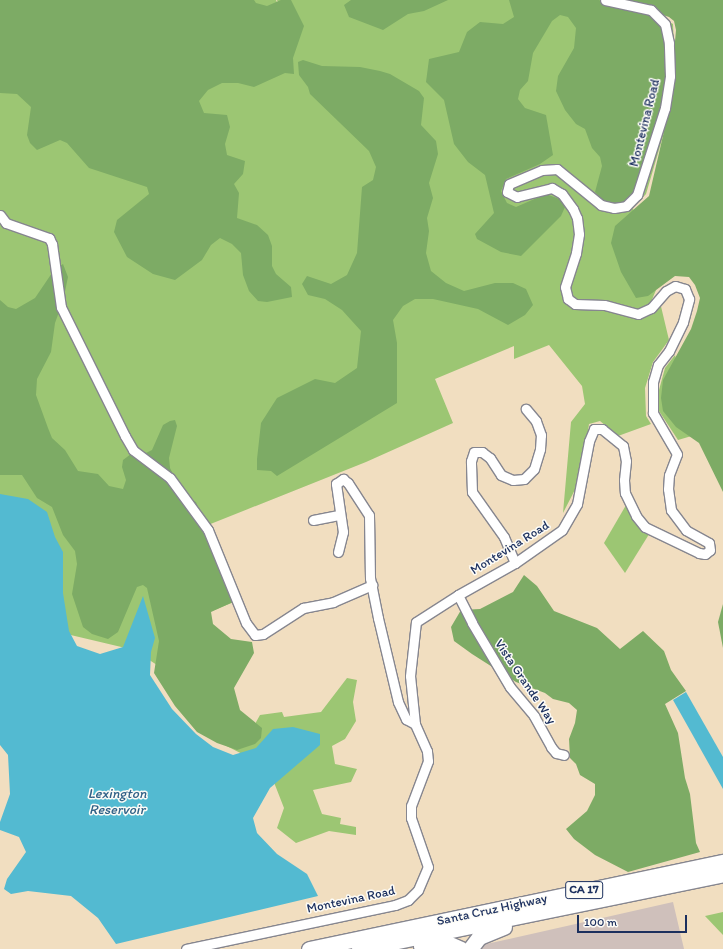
<!DOCTYPE html>
<html>
<head>
<meta charset="utf-8">
<style>
	body { margin:0 }
	#map { position:relative; width:723px; height:949px; overflow:hidden; background:#f1dec0; font-family:Itim,sans-serif }
	div>[style] { position:absolute }
	.industrial>* { inset:0; background:#cfc0bb }
	.green>* { inset:0; background:#9cc673 }
	.forest>* { inset:0; background:#7dab65 }
	.water>* { inset:0; background:#53bad1 }
	.roads { filter:drop-shadow(1px 0 #86868f) drop-shadow(-1px 0 #86868f) drop-shadow(0 1px #86868f) drop-shadow(0 -1px #86868f) }
	.minor>* { height:9px; margin:-4.5px; padding:0 4.5px; transform-origin:4.5px; border-radius:4.5px; background:#fff }
	.trunk>* { height:15px; margin:-7.5px; padding:0 7.5px; transform-origin:7.5px; border-radius:7.5px; background:#fff }
	span { translate:-50% -50%; white-space:nowrap; text-align:center; line-height:1.15; -webkit-text-stroke:3px #fdfcf7; paint-order:stroke }
	.shield-label span { padding:1px 3px; background:#fdfcf7; border:1px solid; border-radius:3px; -webkit-text-stroke-width:0 }
	.shield-label { font-size:12px; color:#1b2f5e; font-weight:700 }
	.street-label { font-size:13px; color:#1b2f5e }
	.water-label { font-size:14px; color:#2f6086; font-style:italic }
	.scale { position:absolute; left:577px; top:915px; width:110px; height:18px; box-sizing:border-box; border:2px solid #1b2f5e; border-top:0; padding-left:5px; font-size:12px; line-height:14px; white-space:nowrap; color:#1b2f5e; -webkit-text-stroke:3px #fdfcf7; paint-order:stroke }
</style>
</head>
<body>
<div id="map">
	<div class="industrial">
		<i style="clip-path:polygon(673px 902px,684px 949px,481px 949px,482px 945px)"></i>
	</div>
	<div class="green">
		<i style="clip-path:polygon(0 0,276px 0,292px 37px,277px 0,616px 0,658px 15px,673px 24px,676px 92px,646px 194px,633px 208px,656px 290px,651px 302px,659px 298px,669px 340px,653px 362px,645px 388px,646px 416px,651px 424px,618px 436px,600px 421px,589px 424px,582px 476px,563px 513px,571px 422px,585px 404px,582px 386px,549px 345px,514px 359px,514px 346px,435px 379px,453px 423px,366px 462px,208px 525px,234px 602px,177px 625px,251px 731px,260px 715px,282px 712px,284px 717px,321px 712px,347px 678px,357px 680px,353px 702px,356px 721px,345px 739px,332px 746px,335px 764px,357px 769px,351px 782px,313px 790px,322px 814px,341px 818px,340px 824px,356px 827px,356px 835px,329px 831px,296px 843px,277px 828px,284px 808px,268px 767px,211px 738px,180px 680px,134px 650px,58px 632px,0 544px)"></i>
		<i style="clip-path:polygon(675px 355px,695px 435px,678px 440px,659px 411px,659px 390px,665px 368px)"></i>
		<i style="clip-path:polygon(629px 500px,651px 531px,625px 573px,604px 543px)"></i>
		<i style="clip-path:polygon(723px 912px,723px 935px,705px 916px)"></i>
	</div>
	<div class="forest">
		<i style="clip-path:polygon(0 0,254px 0,256px 3px,267px 6px,281px 0,291px 0,304px 26px,293px 58px,294px 74px,285px 73px,254px 87px,238px 83px,222px 83px,208px 90px,199px 101px,204px 113px,227px 115px,230px 127px,225px 144px,227px 155px,245px 161px,243px 174px,234px 184px,239px 193px,237px 218px,257px 225px,268px 235px,272px 246px,272px 266px,276px 274px,291px 287px,292px 297px,267px 302px,258px 301px,249px 291px,243px 275px,241px 253px,232px 244px,220px 238px,211px 245px,202px 260px,175px 280px,153px 274px,127px 257px,114px 232px,117px 220px,149px 194px,147px 187px,89px 168px,67px 143px,60px 140px,37px 150px,30px 143px,27px 135px,31px 107px,17px 94px,0 93px)"></i>
		<i style="clip-path:polygon(351px 0,448px 0,424px 11px,408px 14px,383px 30px,349px 17px,344px 5px)"></i>
		<i style="clip-path:polygon(509px 0,599px 0,607px 5px,649px 15px,661px 26px,665px 43px,666px 77px,661px 107px,635px 192px,624px 203px,614px 204px,603px 201px,595px 192px,602px 166px,600px 157px,592px 148px,585px 129px,576px 124px,565px 110px,556px 91px,558px 76px,574px 48px,576px 28px,568px 17px,560px 15px,552px 21px,533px 53px,528px 81px,520px 90px,518px 99px,525px 108px,546px 115px,553px 155px,540px 164px,506px 179px,501px 191px,507px 203px,516px 207px,546px 194px,562px 200px,565px 207px,561px 216px,521px 256px,501px 252px,477px 239px,475px 234px,494px 213px,485px 175px,468px 162px,454px 144px,444px 100px,426px 82px,429px 59px,459px 52px,467px 32px,480px 22px,503px 24px,514px 17px)"></i>
		<i style="clip-path:polygon(617px 0,723px 0,723px 492px,699px 443px,676px 427px,663px 411px,661px 398px,663px 380px,691px 329px,697px 311px,700px 298px,695px 285px,689px 277px,675px 276px,648px 296px,636px 298px,621px 272px,611px 243px,615px 226px,649px 196px,669px 110px,676px 30px,674px 21px,669px 17px)"></i>
		<i style="clip-path:polygon(303px 60px,322px 66px,360px 67px,380px 71px,390px 74px,419px 91px,424px 98px,421px 125px,436px 141px,438px 154px,429px 183px,433px 198px,427px 218px,429px 231px,426px 253px,431px 271px,446px 283px,464px 291px,495px 283px,513px 283px,526px 289px,533px 305px,525px 315px,508px 325px,478px 309px,433px 299px,415px 299px,403px 306px,393px 320px,397px 343px,397px 403px,277px 476px,271px 471px,257px 470px,257px 459px,261px 423px,277px 398px,315px 379px,335px 383px,357px 368px,361px 331px,342px 310px,325px 299px,308px 295px,302px 284px,307px 276px,331px 284px,347px 275px,357px 253px,362px 187px,373px 180px,376px 167px,369px 151px,310px 94px,308px 87px,299px 75px,298px 62px)"></i>
		<i style="clip-path:polygon(63px 264px,68px 277px,63px 301px,55px 323px,51px 352px,37px 379px,36px 395px,48px 428px,52px 438px,65px 450px,78px 471px,98px 474px,109px 486px,123px 489px,126px 480px,122px 467px,123px 460px,131px 454px,144px 454px,152px 450px,163px 425px,170px 421px,175px 420px,177px 426px,169px 458px,170px 468px,184px 496px,196px 502px,233px 602px,211px 612px,213px 624px,231px 639px,252px 642px,254px 653px,234px 688px,240px 710px,262px 728px,261px 738px,255px 744px,237px 750px,217px 743px,197px 732px,175px 706px,154px 673px,159px 641px,147px 588px,143px 585px,137px 587px,118px 632px,108px 639px,92px 634px,83px 627px,72px 594px,77px 564px,75px 551px,63px 535px,52px 507px,37px 498px,22px 475px,0 475px,0 300px,8px 307px,16px 309px,35px 298px,54px 270px)"></i>
		<i style="clip-path:polygon(524px 575px,537px 586px,554px 611px,597px 628px,620px 649px,643px 631px,664px 651px,671px 670px,686px 691px,665px 704px,678px 733px,685px 778px,690px 794px,696px 843px,700px 852px,628px 872px,595px 855px,574px 839px,566px 829px,587px 811px,595px 795px,595px 784px,580px 775px,576px 764px,570px 758px,569px 739px,575px 723px,577px 710px,569px 703px,553px 699px,545px 693px,516px 682px,472px 654px,454px 641px,451px 627px,461px 610px,480px 609px,513px 592px)"></i>
		<i style="clip-path:polygon(723px 604px,723px 648px,718px 622px)"></i>
	</div>
	<div class="water">
		<i style="clip-path:polygon(0 494px,28px 499px,47px 512px,55px 537px,63px 552px,63px 593px,69px 631px,77px 646px,100px 654px,123px 647px,143px 596px,155px 638px,151px 652px,150px 675px,172px 709px,196px 734px,213px 747px,233px 755px,256px 748px,273px 729px,293px 727px,320px 734px,320px 745px,270px 788px,253px 818px,257px 833px,277px 854px,307px 874px,318px 896px,116px 944px,98px 918px,71px 896px,28px 891px,11px 894px,4px 889px,7px 879px,26px 852px,19px 837px,0 830px,0 822px,10px 794px,8px 755px,0 745px)"></i>
		<i style="clip-path:polygon(686px 692px,723px 757px,723px 789px,673px 700px)"></i>
	</div>
	<div class="roads">
		<div class="minor">
			<i style="left:0;top:215px;width:10px;rotate:53deg"></i>
			<i style="left:6px;top:223px;width:46px;rotate:19.2deg"></i>
			<i style="left:49px;top:238px;width:7px;rotate:63deg"></i>
			<i style="left:52px;top:244px;width:64px;rotate:81.9deg"></i>
			<i style="left:61px;top:307px;width:144px;rotate:63.6deg"></i>
			<i style="left:125px;top:436px;width:16px;rotate:60deg"></i>
			<i style="left:133px;top:450px;width:46px;rotate:37.1deg"></i>
			<i style="left:170px;top:478px;width:64px;rotate:53.8deg"></i>
			<i style="left:208px;top:530px;width:100px;rotate:67.8deg"></i>
			<i style="left:246px;top:623px;width:15px;rotate:53deg"></i>
			<i style="left:255px;top:635px;width:8px;rotate:-7deg"></i>
			<i style="left:263px;top:634px;width:48px;rotate:-33deg"></i>
			<i style="left:303px;top:608px;width:31px;rotate:-11deg"></i>
			<i style="left:333px;top:602px;width:43px;rotate:-23.6deg"></i>
			<i style="left:313px;top:520px;width:26px;rotate:-11deg"></i>
			<i style="left:338px;top:552px;width:21px;rotate:-76deg"></i>
			<i style="left:343px;top:532px;width:49px;rotate:-98.3deg"></i>
			<i style="left:336px;top:484px;width:9px;rotate:-36deg"></i>
			<i style="left:343px;top:479px;width:6px;rotate:39deg"></i>
			<i style="left:348px;top:483px;width:38px;rotate:57deg"></i>
			<i style="left:369px;top:515px;width:63px;rotate:89.1deg"></i>
			<i style="left:370px;top:578px;width:41px;rotate:78.7deg"></i>
			<i style="left:378px;top:618px;width:86px;rotate:76.6deg"></i>
			<i style="left:398px;top:702px;width:19px;rotate:65deg"></i>
			<i style="left:406px;top:719px;width:10px;rotate:29deg"></i>
			<i style="left:515px;top:563px;width:28px;rotate:-113deg"></i>
			<i style="left:504px;top:537px;width:55px;rotate:-125.4deg"></i>
			<i style="left:472px;top:492px;width:31px;rotate:-92deg"></i>
			<i style="left:471px;top:461px;width:9px;rotate:-72deg"></i>
			<i style="left:474px;top:452px;width:8px"></i>
			<i style="left:482px;top:452px;width:10px;rotate:37deg"></i>
			<i style="left:490px;top:458px;width:20px;rotate:57deg"></i>
			<i style="left:501px;top:475px;width:13px;rotate:23deg"></i>
			<i style="left:513px;top:480px;width:11px;rotate:-5deg"></i>
			<i style="left:524px;top:479px;width:14px;rotate:-45deg"></i>
			<i style="left:534px;top:469px;width:21px;rotate:-73deg"></i>
			<i style="left:540px;top:449px;width:14px;rotate:-86deg"></i>
			<i style="left:541px;top:435px;width:15px;rotate:-110deg"></i>
			<i style="left:536px;top:421px;width:16px;rotate:-130deg"></i>
			<i style="left:458px;top:595px;width:31px;rotate:63deg"></i>
			<i style="left:472px;top:623px;width:74px;rotate:59.3deg"></i>
			<i style="left:510px;top:687px;width:38px;rotate:50deg"></i>
			<i style="left:534px;top:716px;width:35px;rotate:61deg"></i>
			<i style="left:551px;top:747px;width:8px;rotate:50deg"></i>
			<i style="left:556px;top:753px;width:8px;rotate:14deg"></i>
			<i style="left:186px;top:949px;width:214px;rotate:-11.9deg"></i>
			<i style="left:395px;top:905px;width:14px;rotate:-21deg"></i>
			<i style="left:408px;top:900px;width:14px;rotate:-45deg"></i>
			<i style="left:418px;top:890px;width:25px;rotate:-67deg"></i>
			<i style="left:428px;top:867px;width:52px;rotate:-109.1deg"></i>
			<i style="left:411px;top:818px;width:12px;rotate:-90deg"></i>
			<i style="left:411px;top:806px;width:48px;rotate:-69.3deg"></i>
			<i style="left:428px;top:761px;width:10px;rotate:-96deg"></i>
			<i style="left:427px;top:751px;width:30px;rotate:-114deg"></i>
			<i style="left:415px;top:724px;width:48px;rotate:-95.9deg"></i>
			<i style="left:410px;top:676px;width:54px;rotate:-83.7deg"></i>
			<i style="left:416px;top:622px;width:50px;rotate:-32.7deg"></i>
			<i style="left:458px;top:595px;width:65px;rotate:-29.3deg"></i>
			<i style="left:515px;top:563px;width:57px;rotate:-35.1deg"></i>
			<i style="left:562px;top:530px;width:30px;rotate:-60deg"></i>
			<i style="left:577px;top:504px;width:64px;rotate:-79.2deg"></i>
			<i style="left:589px;top:441px;width:13px;rotate:-67deg"></i>
			<i style="left:594px;top:429px;width:8px"></i>
			<i style="left:602px;top:429px;width:27px;rotate:39deg"></i>
			<i style="left:623px;top:446px;width:15px;rotate:79deg"></i>
			<i style="left:626px;top:461px;width:19px;rotate:96deg"></i>
			<i style="left:624px;top:480px;width:13px;rotate:86deg"></i>
			<i style="left:625px;top:493px;width:25px;rotate:64deg"></i>
			<i style="left:636px;top:516px;width:14px;rotate:51deg"></i>
			<i style="left:645px;top:527px;width:60px;rotate:25.7deg"></i>
			<i style="left:699px;top:553px;width:6px;rotate:9deg"></i>
			<i style="left:705px;top:554px;width:6px;rotate:-39deg"></i>
			<i style="left:710px;top:550px;width:7px;rotate:-98deg"></i>
			<i style="left:709px;top:543px;width:26px;rotate:-151deg"></i>
			<i style="left:686px;top:530px;width:25px;rotate:-127deg"></i>
			<i style="left:671px;top:510px;width:21px;rotate:-98deg"></i>
			<i style="left:668px;top:489px;width:14px;rotate:-86deg"></i>
			<i style="left:669px;top:475px;width:22px;rotate:-69deg"></i>
			<i style="left:677px;top:454px;width:48px;rotate:-120.3deg"></i>
			<i style="left:653px;top:413px;width:31px;rotate:-90deg"></i>
			<i style="left:653px;top:382px;width:18px;rotate:-74deg"></i>
			<i style="left:658px;top:365px;width:18px;rotate:-52deg"></i>
			<i style="left:669px;top:351px;width:32px;rotate:-64deg"></i>
			<i style="left:683px;top:322px;width:24px;rotate:-75deg"></i>
			<i style="left:689px;top:299px;width:11px;rotate:-112deg"></i>
			<i style="left:685px;top:289px;width:10px;rotate:-163deg"></i>
			<i style="left:675px;top:286px;width:10px;rotate:151deg"></i>
			<i style="left:666px;top:291px;width:23px;rotate:131deg"></i>
			<i style="left:651px;top:308px;width:14px;rotate:155deg"></i>
			<i style="left:638px;top:314px;width:35px;rotate:-165deg"></i>
			<i style="left:604px;top:305px;width:29px;rotate:-178deg"></i>
			<i style="left:575px;top:304px;width:9px;rotate:-144deg"></i>
			<i style="left:568px;top:299px;width:12px;rotate:-104deg"></i>
			<i style="left:565px;top:287px;width:36px;rotate:-72deg"></i>
			<i style="left:576px;top:253px;width:19px;rotate:-81deg"></i>
			<i style="left:579px;top:234px;width:16px;rotate:-97deg"></i>
			<i style="left:577px;top:218px;width:10px;rotate:-114deg"></i>
			<i style="left:573px;top:209px;width:19px;rotate:-126deg"></i>
			<i style="left:562px;top:194px;width:12px;rotate:-149deg"></i>
			<i style="left:552px;top:188px;width:36px;rotate:166deg"></i>
			<i style="left:517px;top:197px;width:11px;rotate:-153deg"></i>
			<i style="left:507px;top:192px;width:8px;rotate:-76deg"></i>
			<i style="left:509px;top:184px;width:36px;rotate:-23deg"></i>
			<i style="left:542px;top:170px;width:15px;rotate:-4deg"></i>
			<i style="left:557px;top:169px;width:57px;rotate:39.3deg"></i>
			<i style="left:601px;top:205px;width:13px;rotate:13deg"></i>
			<i style="left:614px;top:208px;width:12px;rotate:-9deg"></i>
			<i style="left:626px;top:206px;width:16px;rotate:-45deg"></i>
			<i style="left:637px;top:195px;width:91px;rotate:-72.2deg"></i>
			<i style="left:665px;top:108px;width:32px;rotate:-81deg"></i>
			<i style="left:670px;top:76px;width:33px;rotate:-92deg"></i>
			<i style="left:669px;top:43px;width:19px;rotate:-102deg"></i>
			<i style="left:665px;top:24px;width:20px;rotate:-135deg"></i>
			<i style="left:651px;top:10px;width:47px;rotate:-167.7deg"></i>
		</div>
		<div class="trunk">
			<i style="left:421px;top:946px;width:26px;rotate:-7deg"></i>
			<i style="left:447px;top:943px;width:15px;rotate:23deg"></i>
			<i style="left:309px;top:949px;width:423px;rotate:-11.9deg"></i>
			<i style="left:359px;top:949px;width:372px;rotate:-11.6deg"></i>
			<i style="left:470px;top:949px;width:15px;rotate:-53deg"></i>
			<i style="left:479px;top:937px;width:27px;rotate:-22deg"></i>
		</div>
	</div>
	<div class="shield-label">
		<span style="left:584px;top:890px">CA 17</span>
	</div>
	<div class="street-label">
		<span style="left:645px;top:123px;rotate:-76deg">Montevina Road</span>
		<span style="left:510px;top:548px;rotate:-32deg">Montevina Road</span>
		<span style="left:525px;top:682px;rotate:56deg">Vista Grande Way</span>
		<span style="left:351px;top:900px;rotate:-12deg">Montevina Road</span>
		<span style="left:492px;top:910px;rotate:-12deg">Santa Cruz Highway</span>
	</div>
	<div class="water-label">
		<span style="left:117px;top:802px">Lexington<br>Reservoir</span>
	</div>
	<div class="scale">100 m</div>
</div>
</body>
</html>
